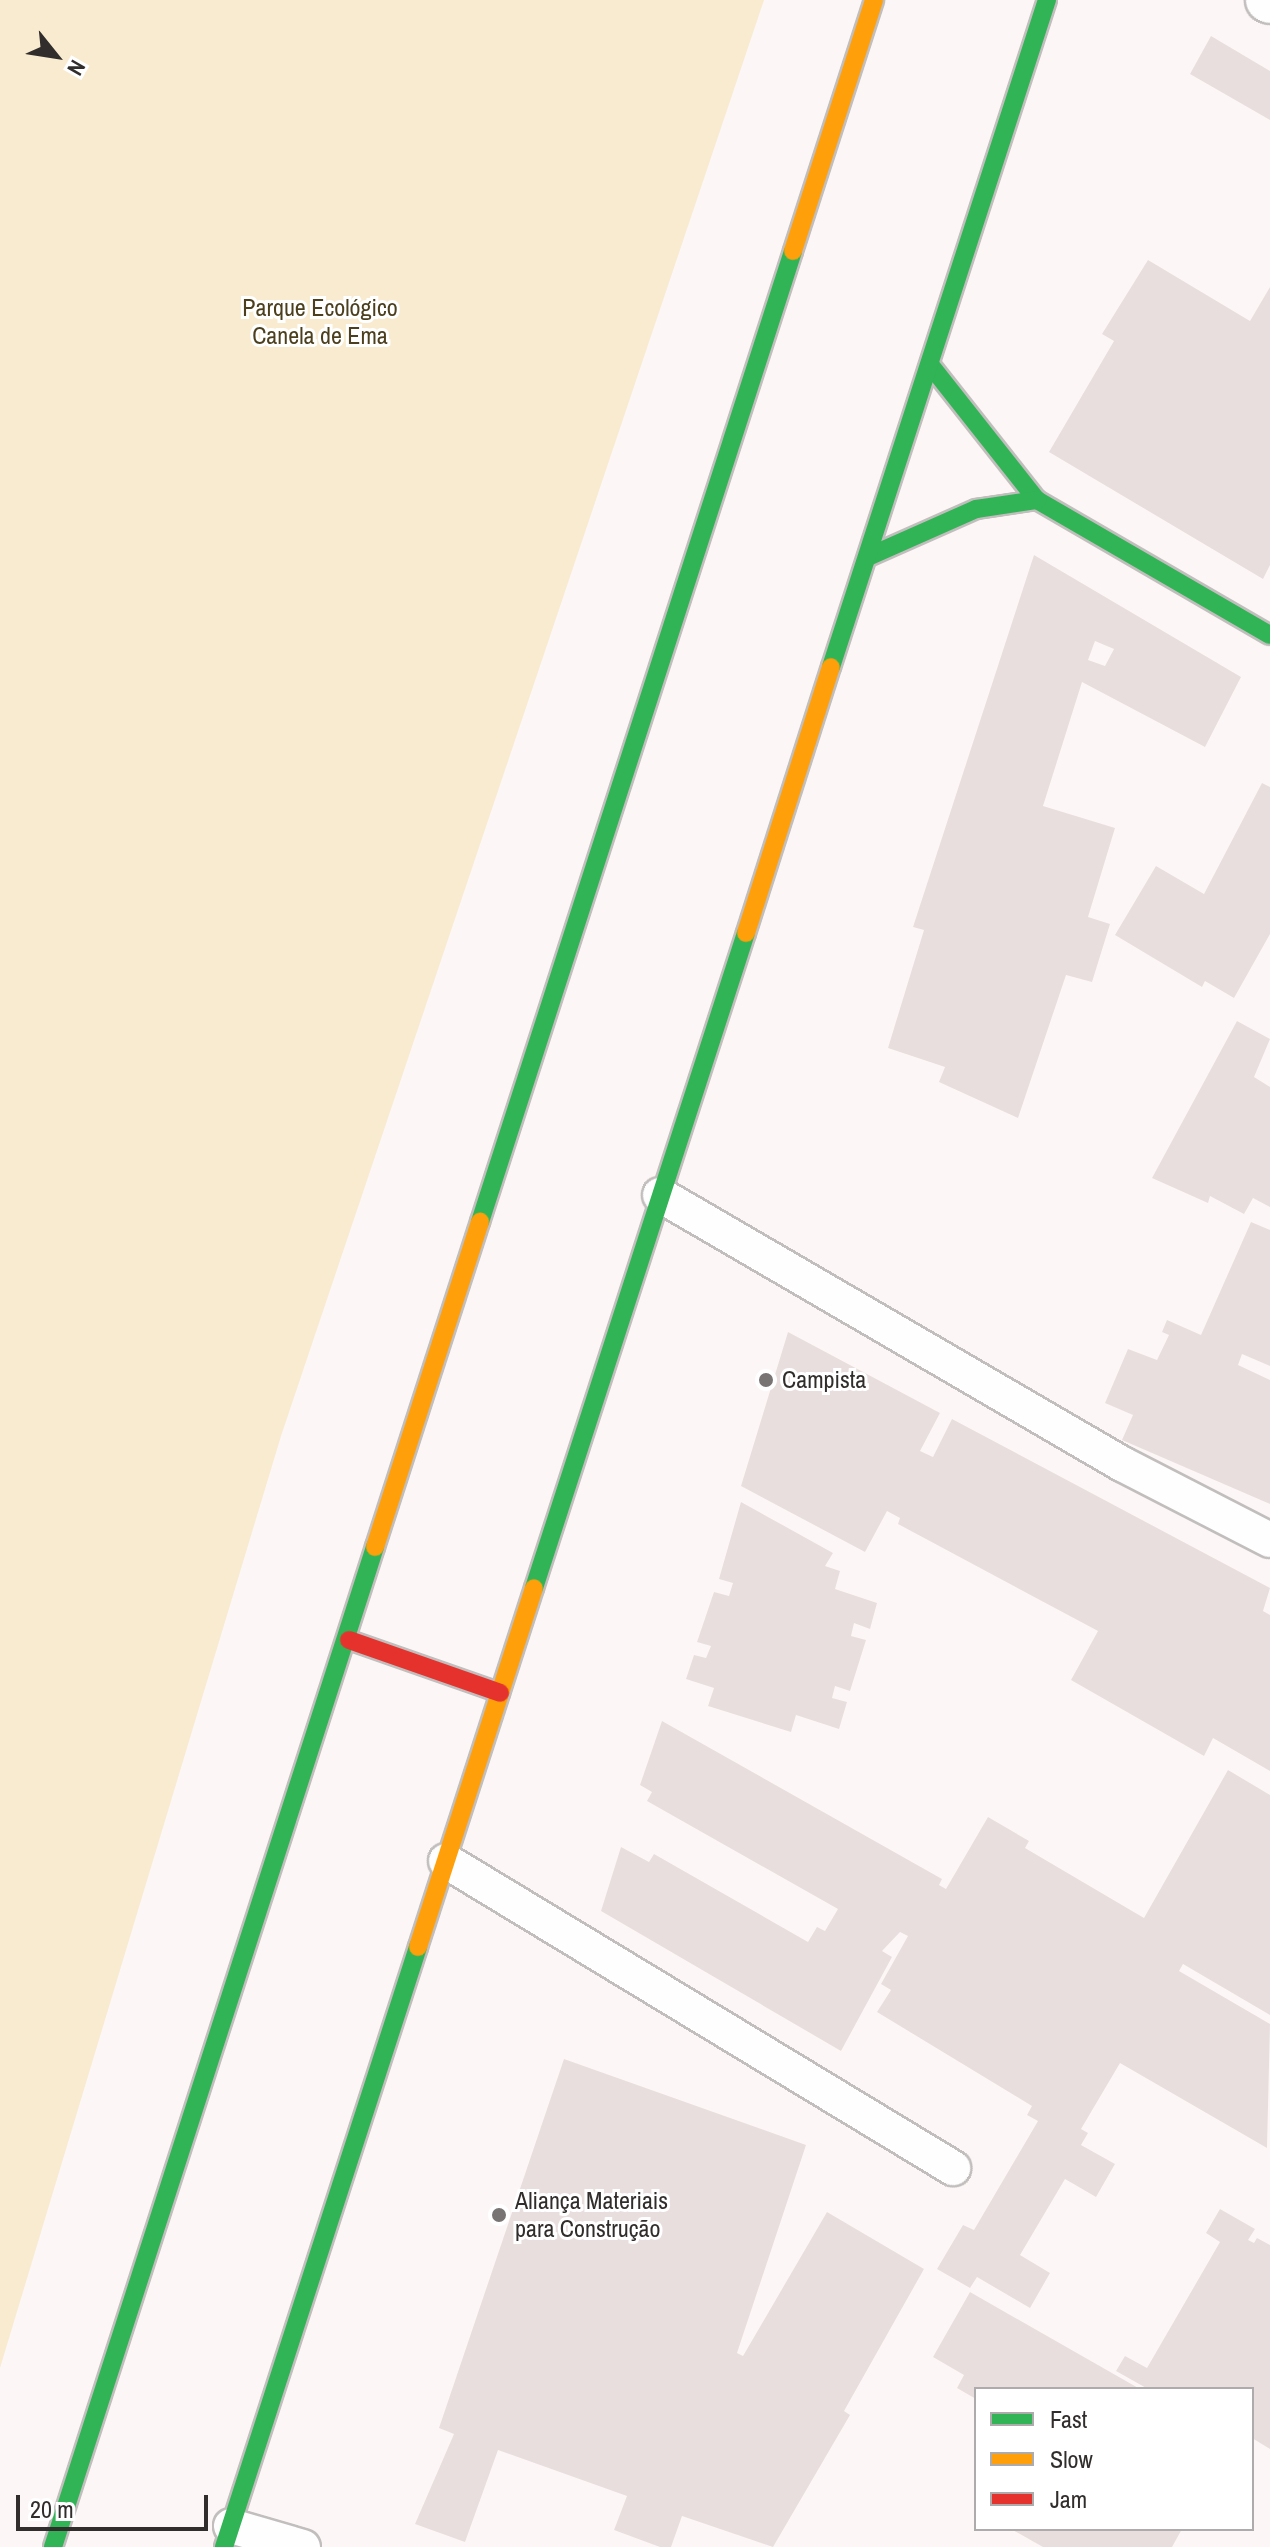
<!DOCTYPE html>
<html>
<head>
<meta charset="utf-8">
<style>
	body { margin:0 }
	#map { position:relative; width:1270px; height:2547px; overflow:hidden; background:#fcf7f6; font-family:"Archivo Narrow",sans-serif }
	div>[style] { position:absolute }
	.green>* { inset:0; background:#f8ebcf }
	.building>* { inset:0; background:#e9dede }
	.roads { filter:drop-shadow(2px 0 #c1bebd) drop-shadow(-2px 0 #c1bebd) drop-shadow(0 2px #c1bebd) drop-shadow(0 -2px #c1bebd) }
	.lane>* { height:34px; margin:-17px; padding:0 17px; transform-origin:17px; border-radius:17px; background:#fffefe }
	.street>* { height:44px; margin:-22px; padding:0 22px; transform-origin:22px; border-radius:22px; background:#fffefe }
	.fast>* { height:18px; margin:-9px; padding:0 9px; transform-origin:9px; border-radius:9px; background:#30b455 }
	.slow>* { height:18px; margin:-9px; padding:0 9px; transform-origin:9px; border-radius:9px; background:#ff9f0a }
	.jam>* { height:18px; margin:-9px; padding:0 9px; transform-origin:9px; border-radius:9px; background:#e5322d }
	.dots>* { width:22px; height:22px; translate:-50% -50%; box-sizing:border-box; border:4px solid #fff; border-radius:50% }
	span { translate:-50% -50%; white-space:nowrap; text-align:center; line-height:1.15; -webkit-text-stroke:6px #fff; paint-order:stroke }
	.park-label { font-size:24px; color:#4c3f1d }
	.poi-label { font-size:24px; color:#312d2c }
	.left { translate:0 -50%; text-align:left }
	.legend { position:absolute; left:974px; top:2387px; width:280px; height:144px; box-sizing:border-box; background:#fff; border:2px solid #adabab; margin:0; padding:10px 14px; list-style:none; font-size:24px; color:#312d2c }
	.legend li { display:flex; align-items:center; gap:16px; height:40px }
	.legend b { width:40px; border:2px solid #adabab }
	.north { position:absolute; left:16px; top:16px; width:80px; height:80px; -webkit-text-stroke:6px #fff; paint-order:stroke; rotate:120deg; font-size:22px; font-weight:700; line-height:32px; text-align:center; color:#312d2c }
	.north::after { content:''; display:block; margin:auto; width:28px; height:36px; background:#312d2c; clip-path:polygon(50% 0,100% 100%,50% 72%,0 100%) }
	.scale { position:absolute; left:16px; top:2495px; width:192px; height:36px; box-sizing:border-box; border:4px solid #312d2c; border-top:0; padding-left:10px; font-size:24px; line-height:28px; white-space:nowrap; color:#312d2c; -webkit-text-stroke:6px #fff; paint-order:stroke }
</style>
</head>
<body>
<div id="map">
	<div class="green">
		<i style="clip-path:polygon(0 0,764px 0,281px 1436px,0 2368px)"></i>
	</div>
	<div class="building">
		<i style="clip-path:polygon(1211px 36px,1270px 71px,1270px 120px,1190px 74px)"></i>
		<i style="clip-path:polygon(1148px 260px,1250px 321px,1270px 287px,1270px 565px,1263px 579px,1049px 452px,1114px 341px,1102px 334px)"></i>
		<i style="clip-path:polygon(evenodd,1034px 555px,1241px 677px,1205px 747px,1082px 682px,1043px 806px,1115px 828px,1088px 917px,1110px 924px,1092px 982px,1066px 975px,1018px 1118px,939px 1082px,945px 1067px,888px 1048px,924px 930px,913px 927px,1034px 555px,1095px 641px,1114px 649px,1105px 666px,1088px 660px,1095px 641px)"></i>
		<i style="clip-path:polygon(1262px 783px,1270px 787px,1270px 934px,1234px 998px,1205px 981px,1202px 987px,1115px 935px,1156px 866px,1204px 894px)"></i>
		<i style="clip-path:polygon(1237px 1021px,1270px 1039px,1254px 1077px,1270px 1087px,1270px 1207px,1253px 1198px,1244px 1214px,1210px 1196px,1208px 1203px,1152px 1178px)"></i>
		<i style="clip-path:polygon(1251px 1222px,1270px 1230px,1270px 1366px,1242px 1354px,1238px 1365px,1270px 1380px,1270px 1504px,1122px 1440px,1133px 1415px,1105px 1403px,1128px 1349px,1157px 1360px,1169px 1335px,1162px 1332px,1167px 1320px,1201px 1335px)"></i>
		<i style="clip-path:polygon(788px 1332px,940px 1413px,920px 1451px,933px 1457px,952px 1419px,1270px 1588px,1263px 1611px,1270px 1615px,1270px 1771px,1213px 1738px,1204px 1756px,1071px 1680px,1098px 1631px,898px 1524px,900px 1518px,887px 1511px,865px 1552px,741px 1486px)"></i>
		<i style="clip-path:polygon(741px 1502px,833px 1553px,825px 1566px,840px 1571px,835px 1589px,877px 1603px,870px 1629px,854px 1623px,851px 1636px,866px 1640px,850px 1691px,835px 1686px,832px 1698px,847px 1702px,839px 1729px,796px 1715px,791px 1732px,708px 1706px,714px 1688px,686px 1679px,694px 1655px,706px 1658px,711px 1646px,697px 1642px,714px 1592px,729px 1596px,733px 1583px,719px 1579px)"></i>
		<i style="clip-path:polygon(662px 1721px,942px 1879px,939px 1885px,946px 1889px,988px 1817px,1029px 1841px,1025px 1848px,1144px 1918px,1228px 1770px,1270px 1795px,1270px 2015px,1183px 1964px,1179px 1971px,1270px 2024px,1267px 2148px,1120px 2063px,1081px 2129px,1088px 2133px,1081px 2145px,1115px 2164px,1096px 2197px,1065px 2179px,1020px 2255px,1050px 2273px,1030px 2308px,977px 2277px,970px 2288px,937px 2269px,963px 2225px,974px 2230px,1038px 2121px,1027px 2115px,1032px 2106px,877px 2012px,891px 1990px,881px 1984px,908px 1936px,900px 1932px,882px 1951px,892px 1957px,841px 2051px,601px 1911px,621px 1847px,649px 1862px,654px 1854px,808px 1942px,817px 1927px,825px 1931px,838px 1909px,647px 1801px,652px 1792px,640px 1785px)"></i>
		<i style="clip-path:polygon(564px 2059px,806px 2145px,737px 2353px,743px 2356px,827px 2212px,924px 2269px,844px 2411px,850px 2415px,773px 2547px,682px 2516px,671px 2547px,660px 2547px,614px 2530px,627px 2496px,498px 2450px,465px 2542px,415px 2524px,454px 2434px,439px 2428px)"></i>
		<i style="clip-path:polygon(1220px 2209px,1255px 2229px,1248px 2240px,1254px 2243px,1257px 2238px,1270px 2245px,1270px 2449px,1252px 2438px,1252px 2389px,1148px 2389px,1116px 2371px,1125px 2356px,1147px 2368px,1220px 2242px,1206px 2233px)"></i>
		<i style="clip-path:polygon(970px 2292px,1140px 2389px,976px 2389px,976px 2399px,957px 2388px,964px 2375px,933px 2357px)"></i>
		<i style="clip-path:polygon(1011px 2529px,1182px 2529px,1172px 2547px,1043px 2547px)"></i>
	</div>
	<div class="roads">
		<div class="lane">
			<i style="left:660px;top:1195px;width:535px;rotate:30.21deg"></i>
			<i style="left:1122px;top:1464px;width:166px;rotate:27.2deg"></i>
			<i style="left:446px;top:1861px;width:593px;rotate:31.2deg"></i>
			<i style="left:231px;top:2526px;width:75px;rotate:16.3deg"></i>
		</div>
		<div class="street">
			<i style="left:1268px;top:0;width:2px;rotate:27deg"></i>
		</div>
		<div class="fast">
			<i style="left:931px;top:366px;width:171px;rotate:51.7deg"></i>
			<i style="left:1037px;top:500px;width:269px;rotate:30.1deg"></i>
			<i style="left:870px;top:556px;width:116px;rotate:-23.9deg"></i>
			<i style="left:976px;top:509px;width:62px;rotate:-8.4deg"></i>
			<i style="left:831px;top:667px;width:701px;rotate:-72.06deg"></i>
			<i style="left:480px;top:1222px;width:1020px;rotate:-72.13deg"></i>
			<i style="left:534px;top:1588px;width:688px;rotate:-72.07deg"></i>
			<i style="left:53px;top:2547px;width:1051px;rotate:-72.15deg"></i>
			<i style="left:224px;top:2547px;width:631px;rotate:-72.08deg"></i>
		</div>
		<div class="slow">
			<i style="left:793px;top:251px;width:264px;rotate:-72.1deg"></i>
			<i style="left:746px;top:933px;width:279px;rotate:-72.3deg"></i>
			<i style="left:375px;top:1547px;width:342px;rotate:-72.1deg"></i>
			<i style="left:418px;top:1947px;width:377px;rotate:-72.1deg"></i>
		</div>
		<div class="jam">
			<i style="left:349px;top:1640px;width:160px;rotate:19.3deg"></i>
		</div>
	</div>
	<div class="dots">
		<i style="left:766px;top:1380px;background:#787473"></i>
		<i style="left:499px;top:2215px;background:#787473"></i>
	</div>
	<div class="park-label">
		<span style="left:320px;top:322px">Parque Ecológico<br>Canela de Ema</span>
	</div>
	<div class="poi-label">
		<span class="left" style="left:782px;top:1380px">Campista</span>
		<span class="left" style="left:515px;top:2215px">Aliança Materiais<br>para Construção</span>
	</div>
	<ul class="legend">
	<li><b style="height:10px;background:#30b455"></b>Fast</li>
	<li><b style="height:10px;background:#ff9f0a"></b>Slow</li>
	<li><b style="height:10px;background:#e5322d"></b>Jam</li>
	</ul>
	<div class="north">N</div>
	<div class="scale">20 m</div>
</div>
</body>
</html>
